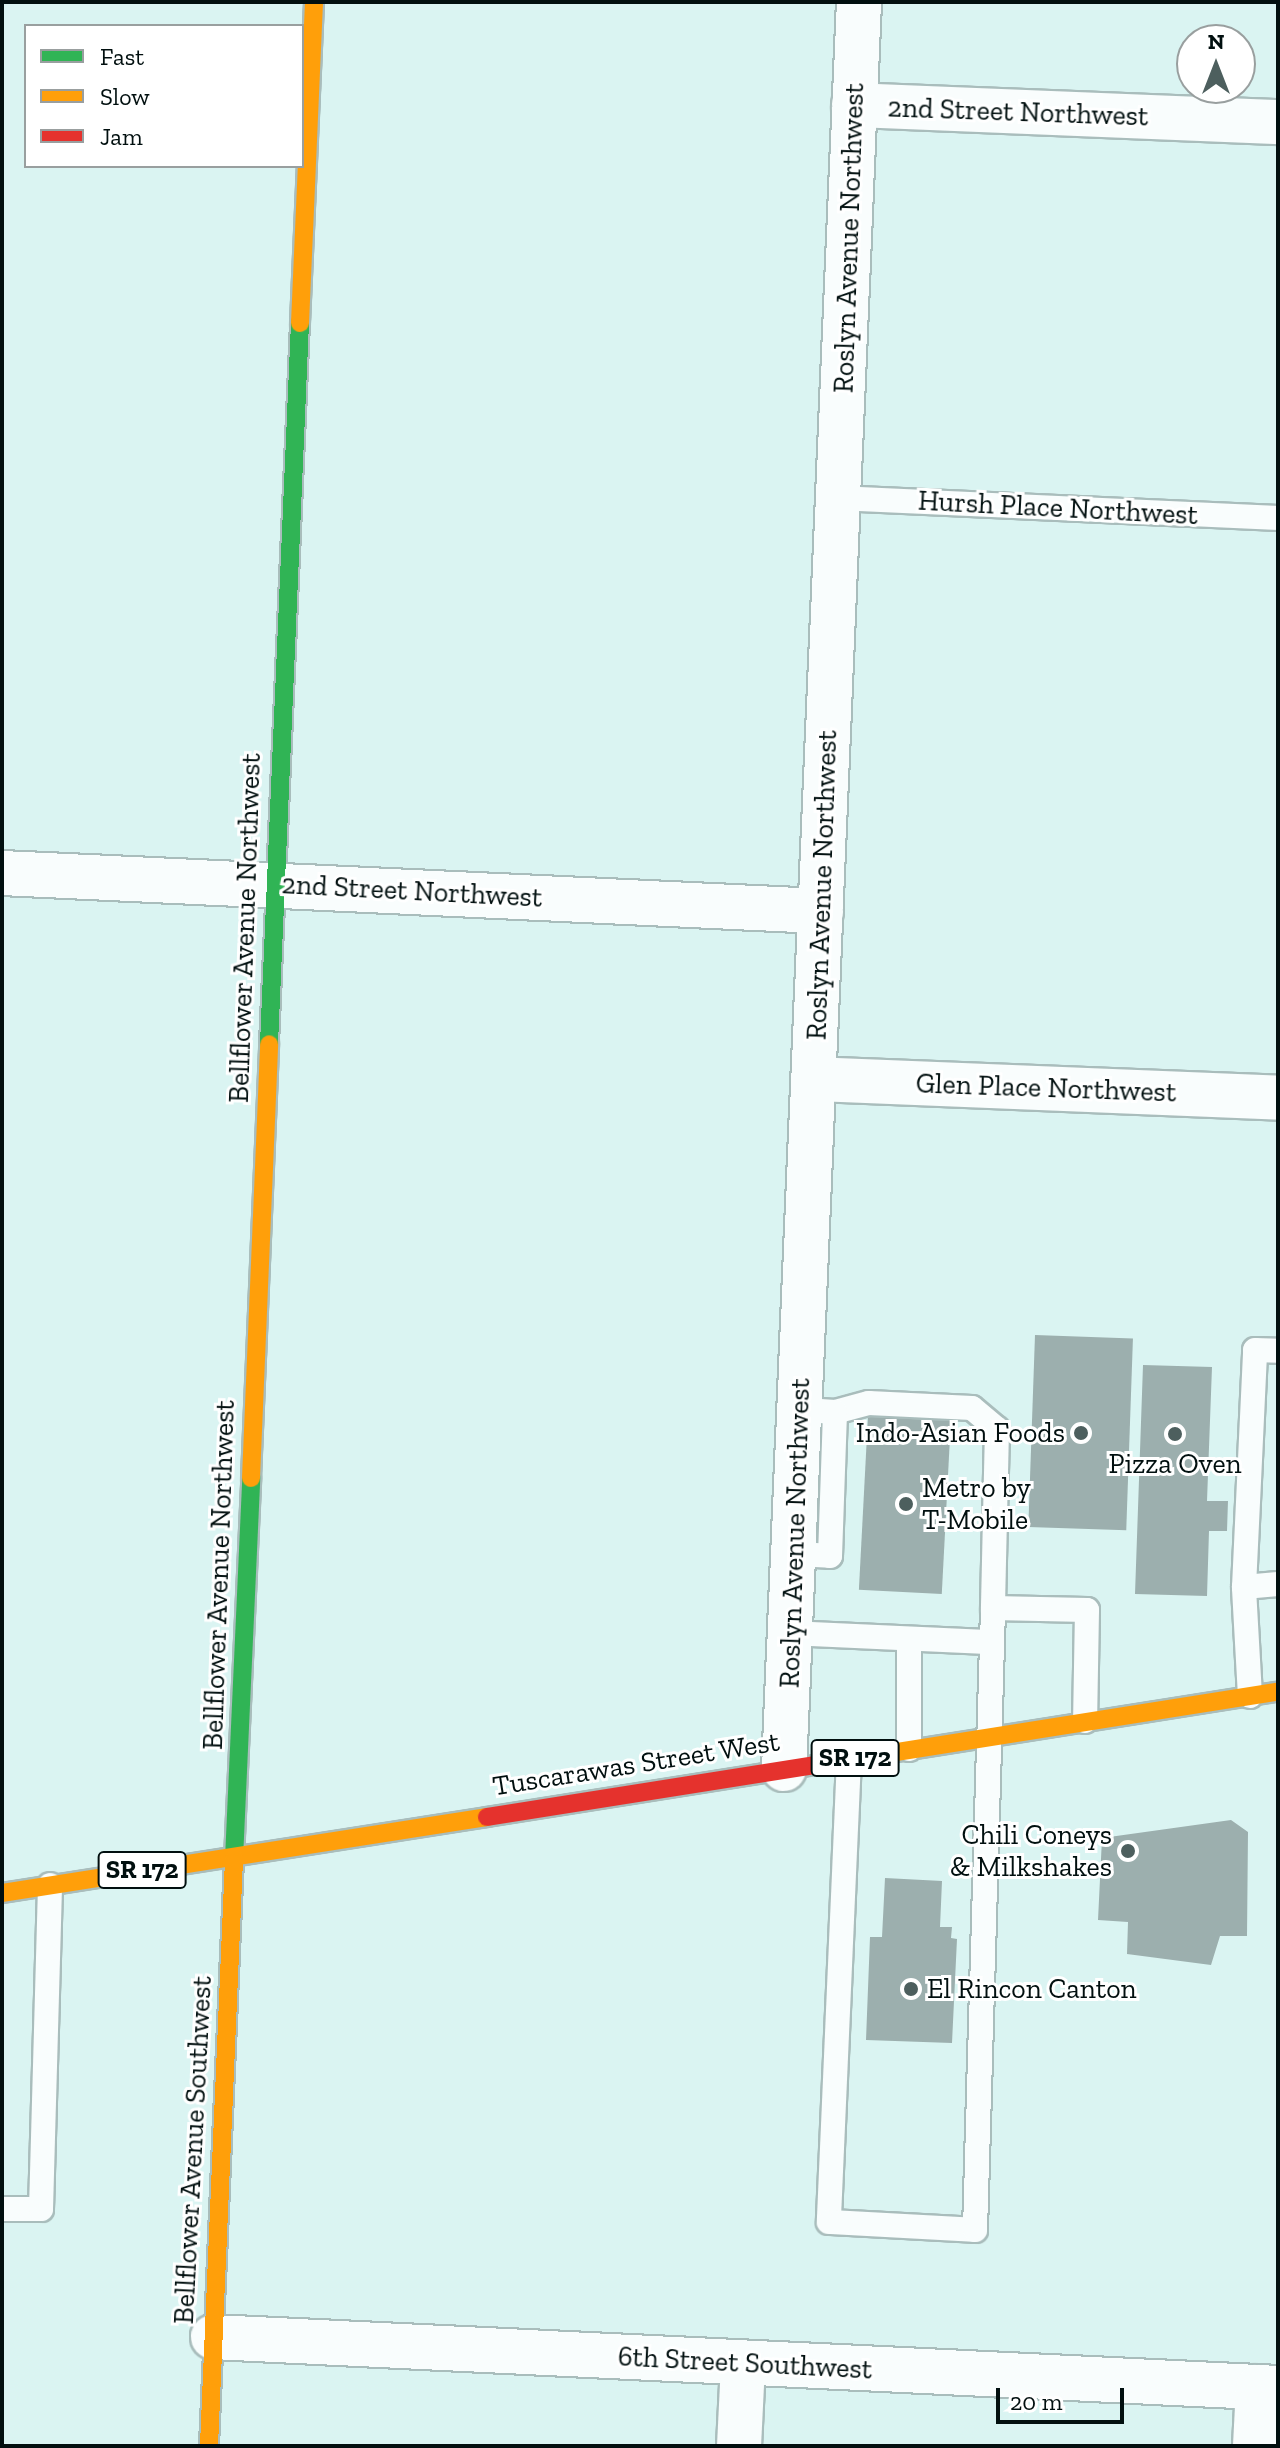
<!DOCTYPE html>
<html>
<head>
<meta charset="utf-8">
<style>
	body { margin:0 }
	#map { position:relative; width:1280px; height:2448px; overflow:hidden; background:#daf4f2; font-family:"Zilla Slab",serif }
	div>[style] { position:absolute }
	.building>* { inset:0; background:#9cafae; transform-origin:0 0 }
	.roads { filter:drop-shadow(2px 0 #a9bdbc) drop-shadow(-2px 0 #a9bdbc) drop-shadow(0 2px #a9bdbc) drop-shadow(0 -2px #a9bdbc) }
	.lane>* { height:24px; margin:-12px; padding:0 12px; transform-origin:12px; border-radius:12px; background:#f9fdfd }
	.street>* { height:44px; margin:-22px; padding:0 22px; transform-origin:22px; border-radius:22px; background:#f9fdfd }
	.fast>* { height:18px; margin:-9px; padding:0 9px; transform-origin:9px; border-radius:9px; background:#30b455 }
	.slow>* { height:18px; margin:-9px; padding:0 9px; transform-origin:9px; border-radius:9px; background:#ff9f0a }
	.jam>* { height:18px; margin:-9px; padding:0 9px; transform-origin:9px; border-radius:9px; background:#e5322d }
	.dots>* { width:22px; height:22px; translate:-50% -50%; box-sizing:border-box; border:4px solid #fff; border-radius:50% }
	span { translate:-50% -50%; white-space:nowrap; text-align:center; line-height:1.15; -webkit-text-stroke:6px #fff; paint-order:stroke }
	.shield-label span { padding:2px 6px; background:#fff; border:2px solid; border-radius:6px; -webkit-text-stroke-width:0 }
	.shield-label { font-size:26px; color:#010f0f; font-weight:700 }
	.street-label { font-size:28px; color:#010f0f }
	.poi-label { font-size:28px; color:#010f0f }
	.right { translate:-100% -50%; text-align:right }
	.left { translate:0 -50%; text-align:left }
	.frame { position:absolute; inset:0; border:4px solid #010f0f; pointer-events:none }
	.legend { position:absolute; left:24px; top:24px; width:280px; height:144px; box-sizing:border-box; background:#fff; border:2px solid #999f9f; margin:0; padding:10px 14px; list-style:none; font-size:24px; color:#010f0f }
	.legend li { display:flex; align-items:center; gap:16px; height:40px }
	.legend b { width:40px; border:2px solid #999f9f }
	.north { position:absolute; left:1176px; top:24px; width:80px; height:80px; box-sizing:border-box; background:#fff; border:2px solid #999f9f; border-radius:50%; rotate:0deg; font-size:22px; font-weight:700; line-height:32px; text-align:center; color:#010f0f }
	.north::after { content:''; display:block; margin:auto; width:28px; height:36px; background:#4d5f5e; clip-path:polygon(50% 0,100% 100%,50% 72%,0 100%) }
	.scale { position:absolute; left:996px; top:2388px; width:128px; height:36px; box-sizing:border-box; border:4px solid #010f0f; border-top:0; padding-left:10px; font-size:24px; line-height:28px; white-space:nowrap; color:#010f0f; -webkit-text-stroke:6px #fff; paint-order:stroke }
</style>
</head>
<body>
<div id="map">
	<div class="building">
		<i style="left:1035px;top:1335px;width:98px;height:192px;rotate:2deg"></i>
		<i style="clip-path:polygon(1143px 1365px,1212px 1367px,1207px 1501px,1228px 1501px,1227px 1531px,1209px 1531px,1207px 1596px,1135px 1594px)"></i>
		<i style="left:868px;top:1416px;width:83px;height:174px;rotate:3deg"></i>
		<i style="clip-path:polygon(1231px 1820px,1248px 1832px,1247px 1936px,1220px 1936px,1211px 1965px,1127px 1954px,1128px 1922px,1098px 1920px,1102px 1838px)"></i>
		<i style="clip-path:polygon(885px 1878px,942px 1881px,940px 1927px,952px 1927px,951px 1938px,957px 1939px,952px 2043px,866px 2040px,870px 1937px,882px 1937px)"></i>
	</div>
	<div class="roads">
		<div class="lane">
			<i style="left:838px;top:498px;width:440px;rotate:2.6deg"></i>
			<i style="left:835px;top:1412px;width:35px;rotate:-15deg"></i>
			<i style="left:869px;top:1403px;width:103px;rotate:2.8deg"></i>
			<i style="left:972px;top:1408px;width:33px;rotate:40deg"></i>
			<i style="left:997px;top:1429px;width:179px;rotate:91.3deg"></i>
			<i style="left:795px;top:1554px;width:35px;rotate:3deg"></i>
			<i style="left:830px;top:1556px;width:144px;rotate:-88deg"></i>
			<i style="left:835px;top:1412px;width:15px;rotate:-176deg"></i>
			<i style="left:1244px;top:1587px;width:34px;rotate:-5deg"></i>
			<i style="left:790px;top:1633px;width:202px;rotate:2.6deg"></i>
			<i style="left:909px;top:1640px;width:109px;rotate:90deg"></i>
			<i style="left:1250px;top:1696px;width:109px;rotate:-93.2deg"></i>
			<i style="left:1244px;top:1587px;width:237px;rotate:-87.3deg"></i>
			<i style="left:1255px;top:1350px;width:23px;rotate:2deg"></i>
			<i style="left:849px;top:1759px;width:463px;rotate:92.5deg"></i>
			<i style="left:829px;top:2222px;width:146px;rotate:3.1deg"></i>
			<i style="left:975px;top:2230px;width:622px;rotate:-88.34deg"></i>
			<i style="left:993px;top:1608px;width:94px;rotate:1.2deg"></i>
			<i style="left:1087px;top:1610px;width:111px;rotate:91deg"></i>
			<i style="left:2px;top:2209px;width:39px"></i>
			<i style="left:41px;top:2209px;width:324px;rotate:-88.4deg"></i>
		</div>
		<div class="street">
			<i style="left:854px;top:105px;width:424px;rotate:2.3deg"></i>
			<i style="left:2px;top:873px;width:820px;rotate:2.66deg"></i>
			<i style="left:814px;top:1079px;width:464px;rotate:2.3deg"></i>
			<i style="left:784px;top:1769px;width:1769px;rotate:-87.57deg"></i>
			<i style="left:213px;top:2337px;width:1066px;rotate:2.74deg"></i>
			<i style="left:739px;top:2446px;width:83px;rotate:-87.2deg"></i>
			<i style="left:1255px;top:2446px;width:59px;rotate:-87.1deg"></i>
		</div>
		<div class="fast">
			<i style="left:269px;top:1044px;width:722px;rotate:-87.54deg"></i>
			<i style="left:234px;top:1859px;width:381px;rotate:-87.4deg"></i>
		</div>
		<div class="slow">
			<i style="left:300px;top:323px;width:321px;rotate:-87.5deg"></i>
			<i style="left:251px;top:1478px;width:434px;rotate:-87.6deg"></i>
			<i style="left:815px;top:1765px;width:469px;rotate:-9deg"></i>
			<i style="left:2px;top:1893px;width:491px;rotate:-8.9deg"></i>
			<i style="left:209px;top:2446px;width:588px;rotate:-87.56deg"></i>
		</div>
		<div class="jam">
			<i style="left:487px;top:1817px;width:332px;rotate:-9deg"></i>
		</div>
	</div>
	<div class="dots">
		<i style="left:1081px;top:1433px;background:#4d5f5e"></i>
		<i style="left:1175px;top:1434px;background:#4d5f5e"></i>
		<i style="left:906px;top:1504px;background:#4d5f5e"></i>
		<i style="left:1128px;top:1851px;background:#4d5f5e"></i>
		<i style="left:911px;top:1989px;background:#4d5f5e"></i>
	</div>
	<div class="shield-label">
		<span style="left:855px;top:1758px">SR 172</span>
		<span style="left:142px;top:1870px">SR 172</span>
	</div>
	<div class="street-label">
		<span style="left:1018px;top:112px;rotate:2deg">2nd Street Northwest</span>
		<span style="left:849px;top:238px;rotate:-88deg">Roslyn Avenue Northwest</span>
		<span style="left:1058px;top:508px;rotate:3deg">Hursh Place Northwest</span>
		<span style="left:822px;top:885px;rotate:-88deg">Roslyn Avenue Northwest</span>
		<span style="left:412px;top:891px;rotate:3deg">2nd Street Northwest</span>
		<span style="left:245px;top:928px;rotate:-88deg">Bellflower Avenue Northwest</span>
		<span style="left:1046px;top:1088px;rotate:2deg">Glen Place Northwest</span>
		<span style="left:795px;top:1533px;rotate:-88deg">Roslyn Avenue Northwest</span>
		<span style="left:219px;top:1575px;rotate:-88deg">Bellflower Avenue Northwest</span>
		<span style="left:636px;top:1764px;rotate:-9deg">Tuscarawas Street West</span>
		<span style="left:193px;top:2150px;rotate:-87deg">Bellflower Avenue Southwest</span>
		<span style="left:745px;top:2363px;rotate:3deg">6th Street Southwest</span>
	</div>
	<div class="poi-label">
		<span class="right" style="left:1065px;top:1433px">Indo-Asian Foods</span>
		<span style="left:1175px;top:1464px">Pizza Oven</span>
		<span class="left" style="left:922px;top:1504px">Metro by<br>T-Mobile</span>
		<span class="right" style="left:1112px;top:1851px">Chili Coneys<br>&amp; Milkshakes</span>
		<span class="left" style="left:927px;top:1989px">El Rincon Canton</span>
	</div>
	<div class="frame"></div>
	<ul class="legend">
	<li><b style="height:10px;background:#30b455"></b>Fast</li>
	<li><b style="height:10px;background:#ff9f0a"></b>Slow</li>
	<li><b style="height:10px;background:#e5322d"></b>Jam</li>
	</ul>
	<div class="north">N</div>
	<div class="scale">20 m</div>
</div>
</body>
</html>
